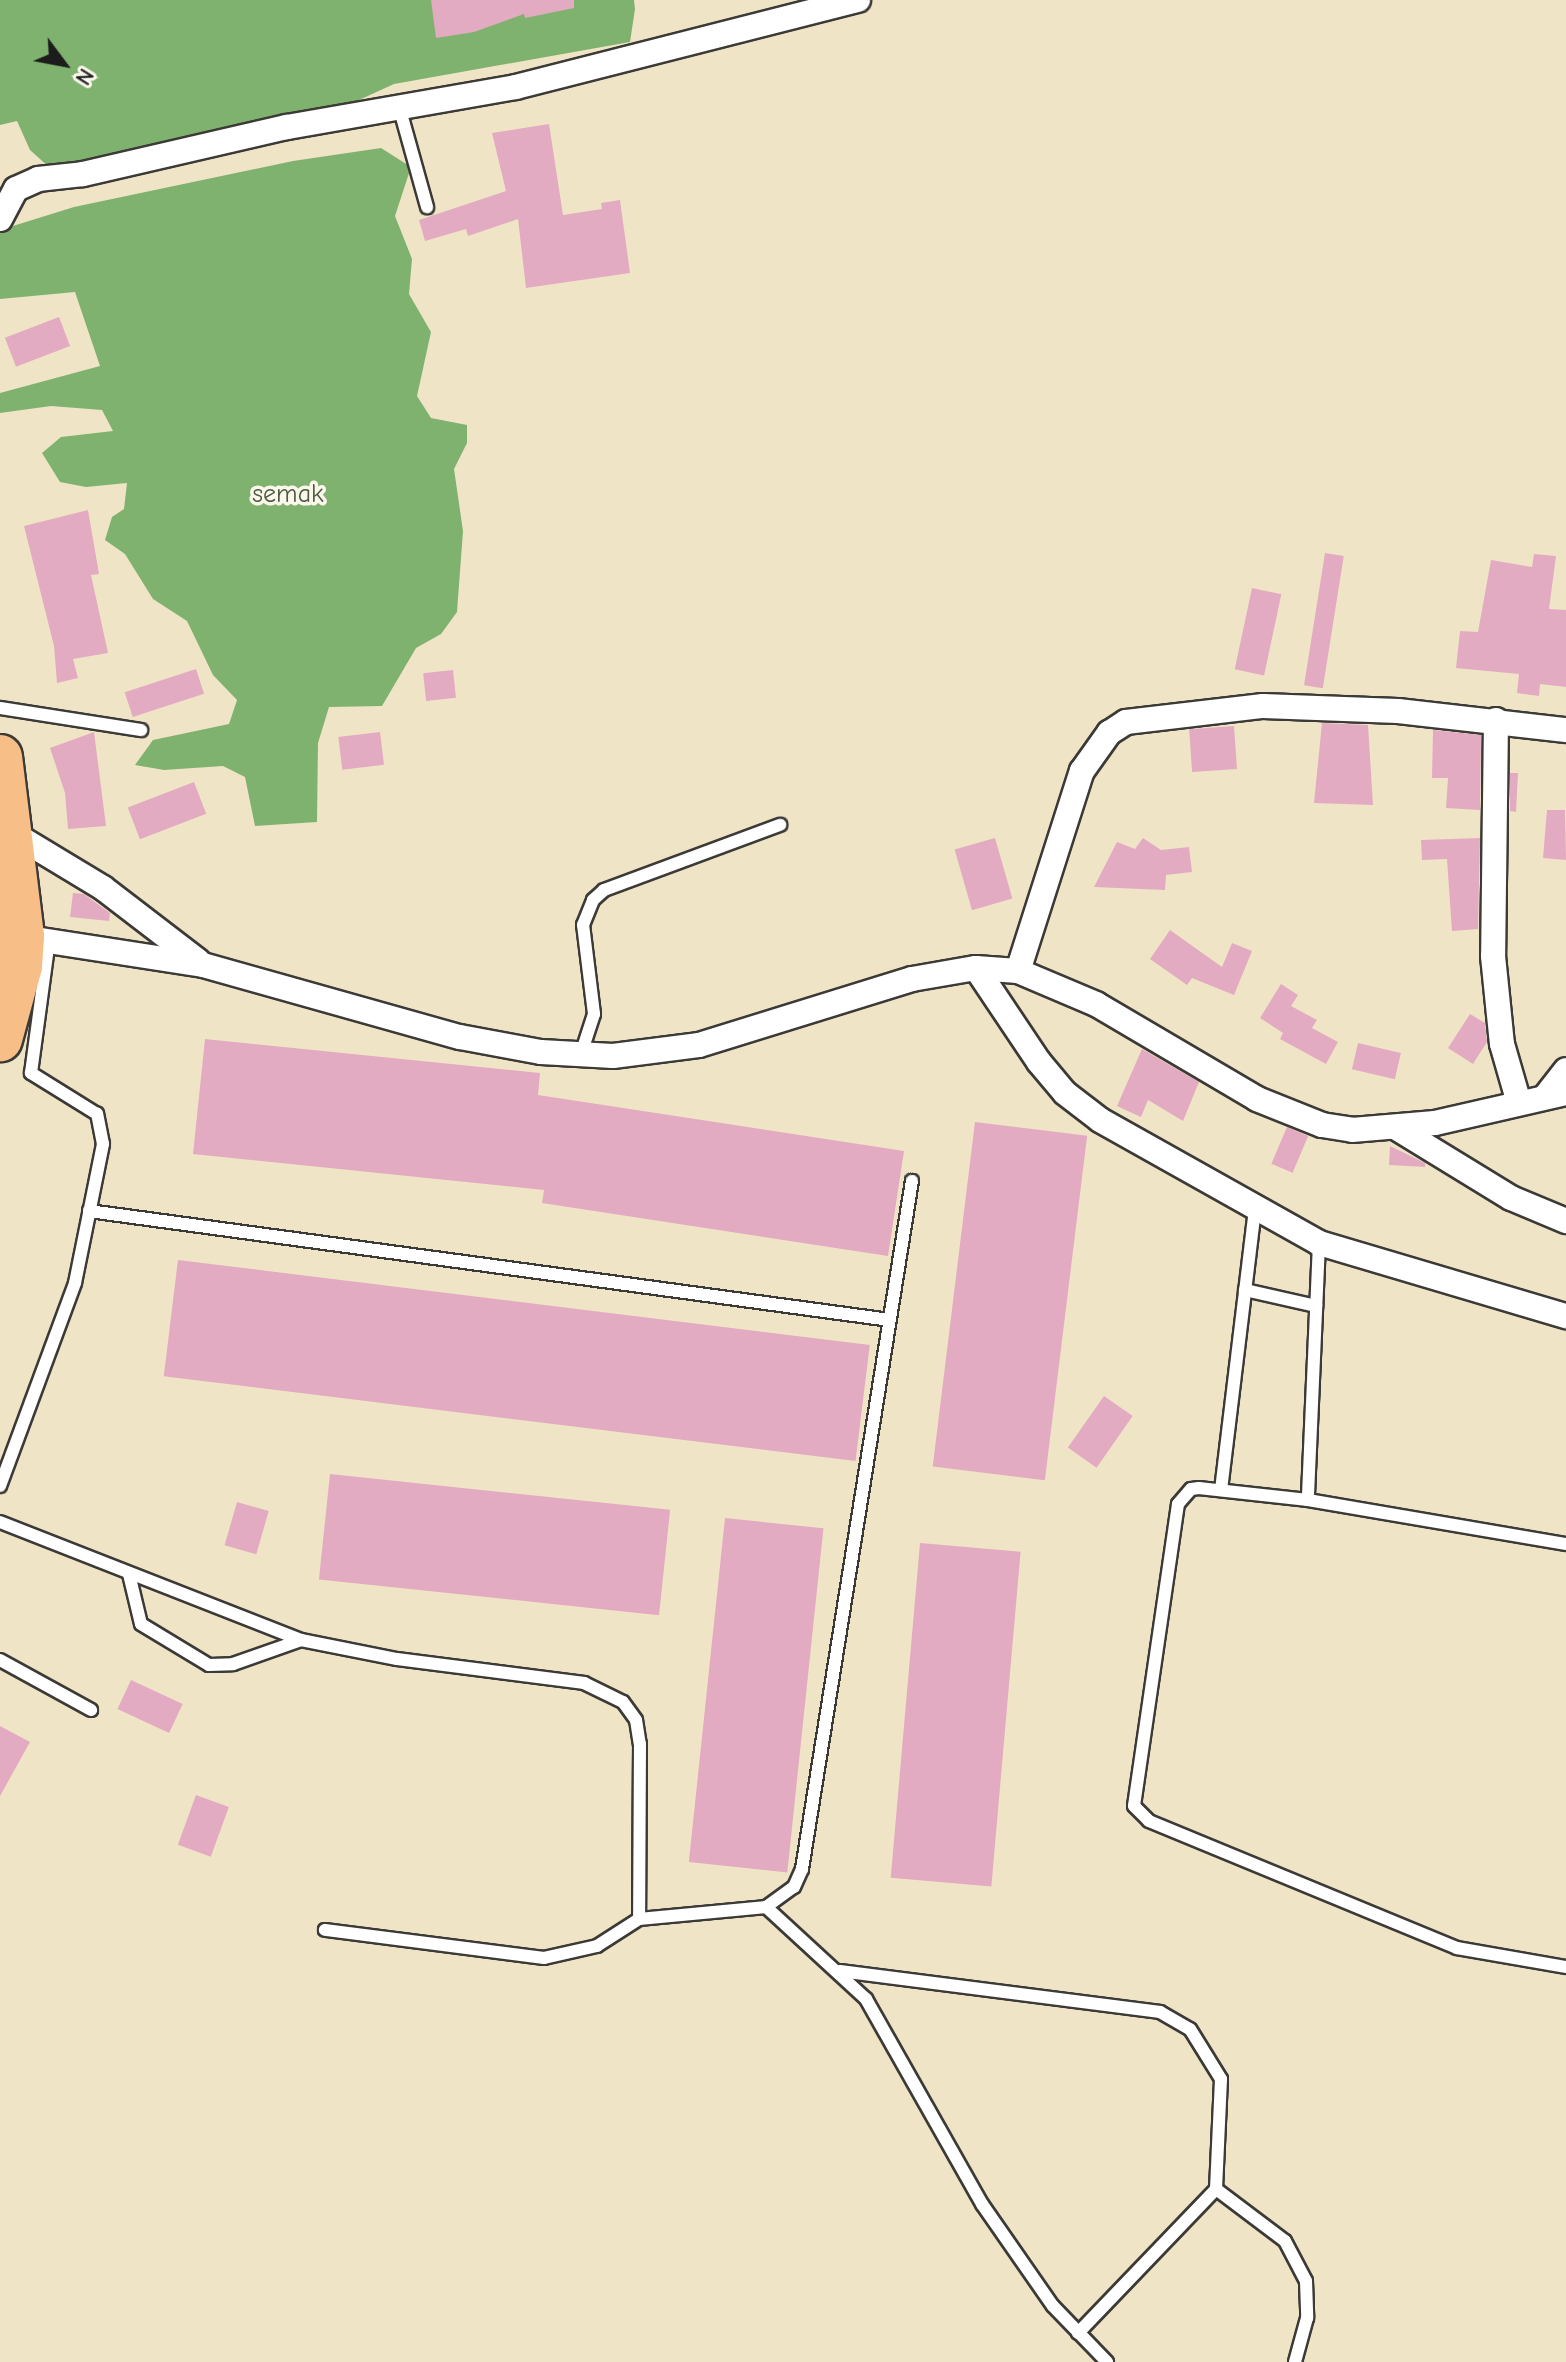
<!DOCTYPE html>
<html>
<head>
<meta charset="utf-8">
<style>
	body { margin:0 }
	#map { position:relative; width:1566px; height:2362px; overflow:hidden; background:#f0e4c7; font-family:"Comic Neue",sans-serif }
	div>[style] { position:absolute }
	.forest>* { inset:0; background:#7fb26e }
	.building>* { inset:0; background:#e3abc1; transform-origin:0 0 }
	.roads { filter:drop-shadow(2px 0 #3c3a36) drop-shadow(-2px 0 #3c3a36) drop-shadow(0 2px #3c3a36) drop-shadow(0 -2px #3c3a36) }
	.lane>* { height:12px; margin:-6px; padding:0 6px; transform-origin:6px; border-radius:6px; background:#fff }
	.street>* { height:24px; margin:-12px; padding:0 12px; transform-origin:12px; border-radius:12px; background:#fff }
	.highway>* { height:44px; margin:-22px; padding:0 22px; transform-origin:22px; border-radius:22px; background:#f7be88 }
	span { translate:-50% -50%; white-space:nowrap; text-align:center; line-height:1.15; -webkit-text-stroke:7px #fbf7ec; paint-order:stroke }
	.park-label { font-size:26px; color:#4a5b3f }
	.north { position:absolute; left:24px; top:24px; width:80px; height:80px; -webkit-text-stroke:6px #fbf7ec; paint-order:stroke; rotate:122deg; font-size:22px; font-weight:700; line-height:32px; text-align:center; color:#1c1c1c }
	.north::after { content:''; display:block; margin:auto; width:28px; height:36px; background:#1c1c1c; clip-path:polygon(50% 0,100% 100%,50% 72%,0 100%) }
</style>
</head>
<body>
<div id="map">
	<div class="forest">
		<i style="clip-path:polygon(0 0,634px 0,635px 9px,630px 42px,394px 84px,324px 116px,60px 177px,30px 150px,17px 121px,0 125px)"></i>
		<i style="clip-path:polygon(381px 148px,411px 167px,395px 216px,412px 259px,409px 294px,431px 332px,417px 396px,431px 418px,467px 425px,467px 443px,454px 469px,463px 531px,457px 612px,441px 634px,416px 648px,382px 706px,329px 707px,318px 743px,317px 822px,255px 826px,245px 777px,223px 766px,164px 770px,135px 765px,153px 740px,229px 724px,237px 700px,213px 675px,187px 621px,153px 599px,125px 554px,105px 540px,112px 517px,124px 509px,127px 483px,86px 487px,60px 482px,42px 453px,61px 437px,113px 431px,102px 410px,51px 406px,0 413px,0 393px,100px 366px,75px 292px,0 299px,0 230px,74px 207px,293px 161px)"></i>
	</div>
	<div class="building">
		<i style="clip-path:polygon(431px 0,574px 0,574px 8px,525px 18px,524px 14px,474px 32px,436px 38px)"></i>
		<i style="clip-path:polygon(549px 124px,563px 215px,602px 209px,601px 203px,620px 200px,630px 273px,526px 288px,518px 219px,468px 236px,466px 229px,425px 241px,419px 220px,506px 191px,492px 133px)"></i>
		<i style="left:59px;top:317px;width:31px;height:58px;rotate:69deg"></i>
		<i style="clip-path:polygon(88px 510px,99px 574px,91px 575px,108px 653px,73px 659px,78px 678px,57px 683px,54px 646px,24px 526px)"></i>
		<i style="left:1325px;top:553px;width:19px;height:134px;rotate:9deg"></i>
		<i style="clip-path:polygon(1534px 554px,1556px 556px,1549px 609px,1566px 610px,1566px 687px,1540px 684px,1539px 696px,1517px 693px,1519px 674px,1456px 668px,1460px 631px,1478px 632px,1491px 560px,1532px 567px)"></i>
		<i style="left:1252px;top:588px;width:30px;height:83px;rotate:12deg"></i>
		<i style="left:196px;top:669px;width:26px;height:75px;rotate:72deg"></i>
		<i style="left:453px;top:670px;width:28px;height:30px;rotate:84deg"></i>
		<i style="clip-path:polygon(1322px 723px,1368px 725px,1373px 805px,1314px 803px)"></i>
		<i style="left:1234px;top:726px;width:43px;height:45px;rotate:86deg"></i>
		<i style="clip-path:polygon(1433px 730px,1481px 735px,1480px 810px,1446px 808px,1448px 778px,1432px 778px)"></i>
		<i style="clip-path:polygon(94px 732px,106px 826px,68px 829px,65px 793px,50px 748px)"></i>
		<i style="left:380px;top:732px;width:33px;height:42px;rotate:83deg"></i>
		<i style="clip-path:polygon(1510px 773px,1518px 773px,1516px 812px,1510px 811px)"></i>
		<i style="left:194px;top:782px;width:34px;height:71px;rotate:69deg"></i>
		<i style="clip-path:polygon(1547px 810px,1565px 810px,1566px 860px,1543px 858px)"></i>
		<i style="left:995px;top:838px;width:63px;height:42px;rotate:74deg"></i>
		<i style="clip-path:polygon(1143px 838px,1161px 850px,1189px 847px,1192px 872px,1166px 875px,1165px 890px,1094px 887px,1117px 842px,1135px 849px)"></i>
		<i style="clip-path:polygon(1480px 838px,1478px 929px,1452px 931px,1447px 859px,1422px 860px,1421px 840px)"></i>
		<i style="clip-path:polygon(73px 893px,84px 894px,110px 913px,109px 921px,70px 917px)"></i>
		<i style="clip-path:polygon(1170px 930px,1222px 967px,1232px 943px,1252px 951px,1234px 995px,1192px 978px,1187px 985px,1150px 959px)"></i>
		<i style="clip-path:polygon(1281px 984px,1298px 995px,1291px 1006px,1317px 1020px,1312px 1028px,1338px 1042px,1326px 1064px,1280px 1039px,1283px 1033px,1260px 1018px)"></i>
		<i style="clip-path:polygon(1470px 1014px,1485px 1023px,1487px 1042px,1473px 1064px,1448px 1048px)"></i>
		<i style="clip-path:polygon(205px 1039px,540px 1073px,538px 1095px,904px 1151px,888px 1256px,542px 1203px,544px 1190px,193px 1154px)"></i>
		<i style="left:1358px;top:1043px;width:44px;height:27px;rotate:13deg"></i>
		<i style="clip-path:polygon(1142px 1049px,1199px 1082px,1183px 1121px,1148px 1100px,1141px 1117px,1117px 1106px)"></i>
		<i style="left:975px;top:1122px;width:113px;height:347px;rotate:7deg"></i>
		<i style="left:1287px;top:1127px;width:23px;height:40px;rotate:23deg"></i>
		<i style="clip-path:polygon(1390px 1146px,1425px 1163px,1425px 1167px,1389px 1165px)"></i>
		<i style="left:178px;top:1260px;width:697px;height:117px;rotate:7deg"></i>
		<i style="left:1104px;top:1396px;width:35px;height:63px;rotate:35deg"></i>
		<i style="left:330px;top:1474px;width:342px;height:106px;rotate:6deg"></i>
		<i style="left:237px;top:1502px;width:33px;height:45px;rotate:16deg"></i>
		<i style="left:725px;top:1518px;width:99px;height:346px;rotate:6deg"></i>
		<i style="left:920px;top:1543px;width:101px;height:336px;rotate:5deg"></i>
		<i style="left:131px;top:1680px;width:57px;height:32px;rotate:25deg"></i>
		<i style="clip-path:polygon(0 1726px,30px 1742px,0 1796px)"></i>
		<i style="left:196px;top:1795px;width:35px;height:53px;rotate:20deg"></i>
	</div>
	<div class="roads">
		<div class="lane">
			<i style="left:400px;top:110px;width:101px;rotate:74.4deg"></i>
			<i style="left:0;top:708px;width:143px;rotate:8.9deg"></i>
			<i style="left:581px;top:1054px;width:42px;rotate:-72deg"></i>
			<i style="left:594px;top:1014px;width:90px;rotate:-97deg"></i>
			<i style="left:583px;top:925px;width:27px;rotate:-68deg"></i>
			<i style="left:593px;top:900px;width:15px;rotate:-42deg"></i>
			<i style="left:604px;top:890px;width:188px;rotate:-20.3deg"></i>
			<i style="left:89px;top:1211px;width:808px;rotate:7.75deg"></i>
			<i style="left:1319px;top:1243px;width:257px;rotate:92.5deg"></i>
			<i style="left:1308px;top:1500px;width:262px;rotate:9.7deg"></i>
			<i style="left:1245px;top:1290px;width:73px;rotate:12.7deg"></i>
			<i style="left:0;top:1486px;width:216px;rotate:-69.7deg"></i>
			<i style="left:75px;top:1283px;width:142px;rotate:-78.6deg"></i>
			<i style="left:103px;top:1144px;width:31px;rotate:-101deg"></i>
			<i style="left:97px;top:1114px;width:78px;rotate:-148.2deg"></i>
			<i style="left:31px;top:1073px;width:134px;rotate:-82.3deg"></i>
			<i style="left:1221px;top:1490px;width:283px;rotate:-83.1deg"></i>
			<i style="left:1308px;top:1500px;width:110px;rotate:-173.7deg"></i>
			<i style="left:1199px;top:1488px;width:8px;rotate:173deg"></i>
			<i style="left:1191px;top:1489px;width:20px;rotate:131deg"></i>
			<i style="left:1178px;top:1504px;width:305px;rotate:98.3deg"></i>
			<i style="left:1134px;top:1806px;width:21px;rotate:45deg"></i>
			<i style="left:1149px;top:1821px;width:333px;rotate:22.4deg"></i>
			<i style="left:1457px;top:1948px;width:111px;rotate:9.9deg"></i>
			<i style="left:0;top:1522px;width:323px;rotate:21.4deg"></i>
			<i style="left:301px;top:1640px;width:98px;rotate:11.2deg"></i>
			<i style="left:397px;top:1659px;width:189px;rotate:7.3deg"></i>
			<i style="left:584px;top:1683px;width:43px;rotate:26deg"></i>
			<i style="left:623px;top:1702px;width:22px;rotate:54deg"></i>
			<i style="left:636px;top:1720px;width:24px;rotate:81deg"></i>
			<i style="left:640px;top:1744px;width:175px;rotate:90.3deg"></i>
			<i style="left:639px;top:1919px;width:50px;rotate:147.3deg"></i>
			<i style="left:597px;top:1946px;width:54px;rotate:167.2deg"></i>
			<i style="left:544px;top:1958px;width:221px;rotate:-172.7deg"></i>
			<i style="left:129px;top:1574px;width:51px;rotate:76.5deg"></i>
			<i style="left:141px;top:1624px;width:79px;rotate:31.1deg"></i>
			<i style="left:209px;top:1665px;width:24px;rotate:-2deg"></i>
			<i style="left:233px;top:1664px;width:72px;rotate:-19.4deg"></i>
			<i style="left:0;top:1660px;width:104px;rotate:28.8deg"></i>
			<i style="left:766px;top:1907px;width:136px;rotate:42.6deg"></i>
			<i style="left:866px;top:1999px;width:236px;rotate:60.5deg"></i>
			<i style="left:982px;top:2204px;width:124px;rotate:55.2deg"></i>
			<i style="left:1053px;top:2306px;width:78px;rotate:46deg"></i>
			<i style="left:639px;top:1919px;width:128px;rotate:-5.4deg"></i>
			<i style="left:766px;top:1907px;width:34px;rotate:-36deg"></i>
			<i style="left:794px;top:1887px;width:20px;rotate:-66deg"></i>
			<i style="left:802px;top:1869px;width:697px;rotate:-80.92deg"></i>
			<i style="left:840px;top:1971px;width:323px;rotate:7.3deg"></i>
			<i style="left:1160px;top:2012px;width:34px;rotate:30deg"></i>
			<i style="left:1190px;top:2029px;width:59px;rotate:58.2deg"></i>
			<i style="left:1221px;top:2079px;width:110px;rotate:92.6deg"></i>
			<i style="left:1216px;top:2189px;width:86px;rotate:37deg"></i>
			<i style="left:1285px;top:2241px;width:45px;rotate:62.3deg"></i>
			<i style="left:1306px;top:2281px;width:37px;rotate:88deg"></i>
			<i style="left:1307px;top:2318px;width:46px;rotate:105.3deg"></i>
			<i style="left:1078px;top:2333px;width:199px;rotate:-46.2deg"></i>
		</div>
		<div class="street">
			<i style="left:0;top:219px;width:34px;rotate:-62deg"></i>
			<i style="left:16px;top:189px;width:24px;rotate:-24deg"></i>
			<i style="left:38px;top:179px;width:45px;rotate:-6.3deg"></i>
			<i style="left:83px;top:174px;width:209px;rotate:-13deg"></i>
			<i style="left:287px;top:127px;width:232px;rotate:-9.9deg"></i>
			<i style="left:516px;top:87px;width:353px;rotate:-14.3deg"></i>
			<i style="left:1496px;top:720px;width:236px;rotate:90.7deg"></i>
			<i style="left:1493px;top:956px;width:88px;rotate:84.2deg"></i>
			<i style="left:1502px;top:1044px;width:61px;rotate:73.9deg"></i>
			<i style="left:12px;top:833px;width:106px;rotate:31.1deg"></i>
			<i style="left:103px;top:888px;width:120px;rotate:37.5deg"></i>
			<i style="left:22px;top:937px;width:183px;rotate:8.8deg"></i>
			<i style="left:203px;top:965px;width:267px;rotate:15.7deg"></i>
			<i style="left:460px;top:1037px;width:82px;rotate:10.5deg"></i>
			<i style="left:541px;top:1052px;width:72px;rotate:3.2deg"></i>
			<i style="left:613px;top:1056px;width:87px;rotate:-7.3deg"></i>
			<i style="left:699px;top:1045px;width:223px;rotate:-17.2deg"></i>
			<i style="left:912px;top:979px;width:65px;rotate:-9.8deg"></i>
			<i style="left:976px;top:968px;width:42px;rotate:4.1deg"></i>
			<i style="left:1018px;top:971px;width:210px;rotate:-72.3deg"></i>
			<i style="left:1082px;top:771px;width:47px;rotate:-54.6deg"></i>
			<i style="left:1109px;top:733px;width:20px;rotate:-33deg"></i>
			<i style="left:1126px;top:722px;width:138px;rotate:-6.7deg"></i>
			<i style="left:1263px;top:706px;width:135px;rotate:2.1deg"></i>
			<i style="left:1398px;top:711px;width:169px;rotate:6.5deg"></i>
			<i style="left:976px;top:968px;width:113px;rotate:56.2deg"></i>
			<i style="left:1039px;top:1062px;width:40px;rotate:50deg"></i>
			<i style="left:1065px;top:1093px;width:44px;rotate:37.6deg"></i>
			<i style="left:1100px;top:1120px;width:251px;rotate:29.3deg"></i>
			<i style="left:1319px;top:1243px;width:258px;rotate:16.5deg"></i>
			<i style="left:1018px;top:971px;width:85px;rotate:22.9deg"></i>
			<i style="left:1096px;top:1004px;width:187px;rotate:30.5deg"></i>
			<i style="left:1257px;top:1099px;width:70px;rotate:21.8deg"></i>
			<i style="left:1322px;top:1125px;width:30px;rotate:9deg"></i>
			<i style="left:1352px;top:1130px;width:83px;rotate:-4.8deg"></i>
			<i style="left:1435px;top:1123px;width:134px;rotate:-12.9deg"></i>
			<i style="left:1545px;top:1097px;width:34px;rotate:-52deg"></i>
			<i style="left:1395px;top:1127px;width:136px;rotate:31.5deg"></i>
			<i style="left:1511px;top:1198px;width:60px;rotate:22.7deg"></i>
		</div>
		<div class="highway">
			<i style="left:0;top:757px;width:181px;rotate:83deg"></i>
			<i style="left:22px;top:937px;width:29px;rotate:94deg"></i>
			<i style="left:20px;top:966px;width:76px;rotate:105.3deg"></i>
		</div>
	</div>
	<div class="park-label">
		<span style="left:288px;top:495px">semak</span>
	</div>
	<div class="north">N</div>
</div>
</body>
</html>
